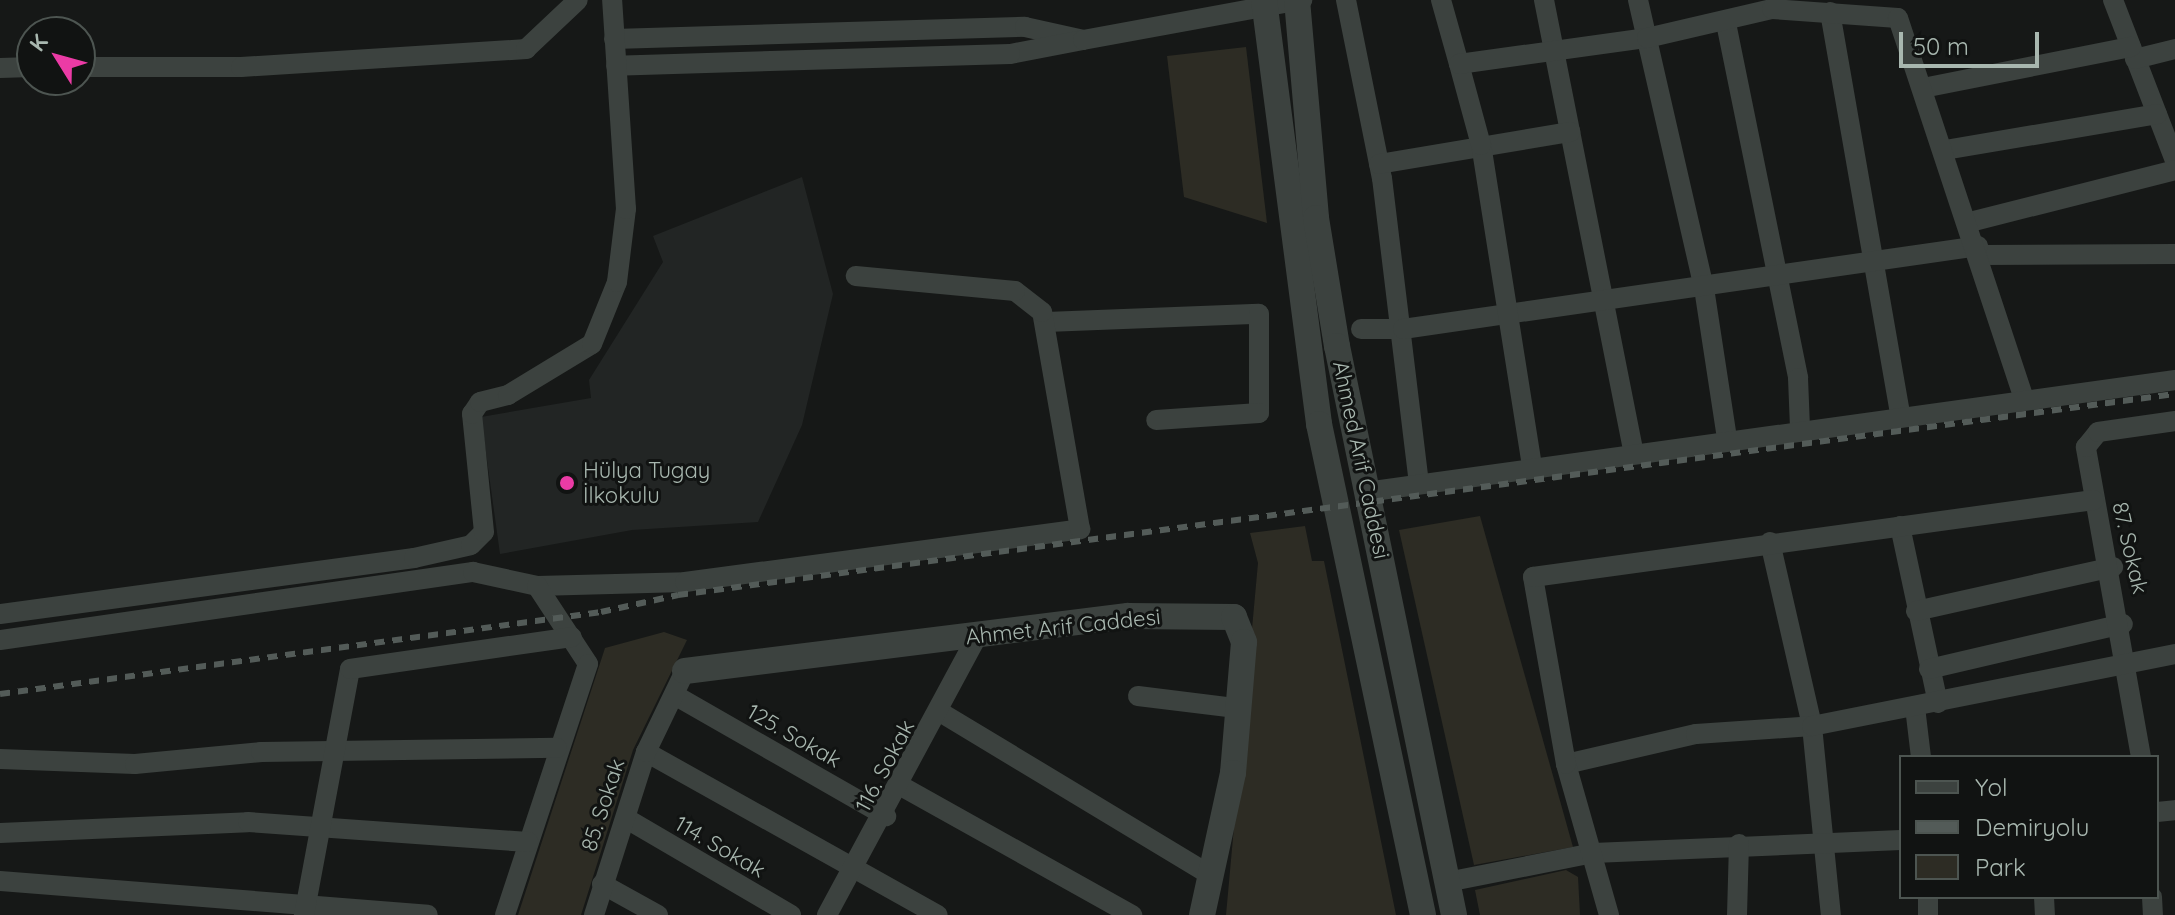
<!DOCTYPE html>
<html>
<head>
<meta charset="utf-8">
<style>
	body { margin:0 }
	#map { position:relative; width:2175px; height:915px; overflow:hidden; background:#161817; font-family:Quicksand,sans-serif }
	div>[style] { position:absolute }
	.built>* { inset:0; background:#222524 }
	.green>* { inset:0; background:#2d2c24 }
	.minor>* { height:20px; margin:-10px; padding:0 10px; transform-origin:10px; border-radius:10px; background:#3c423f }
	.tertiary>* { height:26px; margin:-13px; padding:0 13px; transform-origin:13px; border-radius:13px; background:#3c423f }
	.rail>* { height:6px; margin-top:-3px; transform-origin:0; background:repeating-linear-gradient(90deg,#535b58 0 10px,transparent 0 18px) }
	.dots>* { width:22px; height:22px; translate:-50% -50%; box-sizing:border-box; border:4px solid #111312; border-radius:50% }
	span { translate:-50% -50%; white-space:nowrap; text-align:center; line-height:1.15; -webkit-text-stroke:6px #111312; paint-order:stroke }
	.street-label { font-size:22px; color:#a8b7af }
	.poi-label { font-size:22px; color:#a8b7af }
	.left { translate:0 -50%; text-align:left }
	.legend { position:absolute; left:1899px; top:755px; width:260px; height:144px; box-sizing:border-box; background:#111312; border:2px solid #4d5551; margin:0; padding:10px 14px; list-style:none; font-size:24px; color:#a8b7af }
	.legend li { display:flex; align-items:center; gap:16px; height:40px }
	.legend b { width:40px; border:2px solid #4d5551 }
	.north { position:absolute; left:16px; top:16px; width:80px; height:80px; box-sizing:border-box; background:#111312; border:2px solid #4d5551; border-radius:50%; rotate:307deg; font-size:22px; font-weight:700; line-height:32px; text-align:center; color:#a8b7af }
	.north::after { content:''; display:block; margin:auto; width:28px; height:36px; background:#eb3ba5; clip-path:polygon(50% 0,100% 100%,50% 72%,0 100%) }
	.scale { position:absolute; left:1899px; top:32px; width:140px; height:36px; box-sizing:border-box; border:4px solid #a8b7af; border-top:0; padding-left:10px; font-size:24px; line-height:28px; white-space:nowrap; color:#a8b7af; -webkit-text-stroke:6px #111312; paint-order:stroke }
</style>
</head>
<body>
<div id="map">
	<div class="built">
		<i style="clip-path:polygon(802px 177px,833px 294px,802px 425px,758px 522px,632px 530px,500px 554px,481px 417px,591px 398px,589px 380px,663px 262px,653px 236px)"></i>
	</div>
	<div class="green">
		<i style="clip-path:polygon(1246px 47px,1267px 223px,1184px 197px,1167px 56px)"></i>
		<i style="clip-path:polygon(1480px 516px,1573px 847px,1474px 865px,1399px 530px)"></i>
		<i style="clip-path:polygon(1305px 526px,1312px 561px,1324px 561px,1396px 915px,1226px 915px,1258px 563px,1250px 533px)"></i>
		<i style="clip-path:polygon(664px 632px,687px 640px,633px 750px,581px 915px,518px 915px,605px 648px)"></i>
		<i style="clip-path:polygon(1566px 870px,1578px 877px,1580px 915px,1480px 915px,1475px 890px)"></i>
	</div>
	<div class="minor">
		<i style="left:1346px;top:0;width:182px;rotate:78.6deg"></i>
		<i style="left:1382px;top:178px;width:306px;rotate:83.1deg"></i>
		<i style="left:1441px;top:0;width:66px;rotate:74.3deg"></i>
		<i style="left:1544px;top:0;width:460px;rotate:78.8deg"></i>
		<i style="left:1638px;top:0;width:295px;rotate:77.1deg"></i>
		<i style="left:1704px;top:288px;width:152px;rotate:81.3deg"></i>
		<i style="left:2113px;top:0;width:173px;rotate:68.9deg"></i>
		<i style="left:1830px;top:12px;width:408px;rotate:80.1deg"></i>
		<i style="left:1726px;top:23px;width:362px;rotate:78.5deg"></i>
		<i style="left:1798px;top:378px;width:50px;rotate:87.7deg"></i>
		<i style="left:614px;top:39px;width:411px;rotate:-1.7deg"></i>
		<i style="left:1025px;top:27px;width:59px;rotate:12.6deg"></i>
		<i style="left:1083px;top:40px;width:74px;rotate:169.1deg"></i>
		<i style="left:1010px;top:54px;width:394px;rotate:178.3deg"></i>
		<i style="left:1083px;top:40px;width:223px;rotate:-10.4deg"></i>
		<i style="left:2135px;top:59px;width:41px;rotate:-14deg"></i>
		<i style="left:80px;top:67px;width:161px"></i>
		<i style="left:241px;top:67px;width:286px;rotate:-3.6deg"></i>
		<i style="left:526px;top:49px;width:71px;rotate:-43.3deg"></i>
		<i style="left:0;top:68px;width:32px;rotate:-2deg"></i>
		<i style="left:1923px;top:88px;width:212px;rotate:-11.2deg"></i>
		<i style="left:1945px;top:150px;width:215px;rotate:-9.6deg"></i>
		<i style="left:1379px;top:164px;width:194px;rotate:-9.5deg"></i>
		<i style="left:1970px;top:222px;width:211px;rotate:-14.2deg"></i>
		<i style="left:1981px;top:255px;width:194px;rotate:-0.3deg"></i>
		<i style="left:1046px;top:322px;width:213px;rotate:-2.2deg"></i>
		<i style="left:1259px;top:314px;width:99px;rotate:90deg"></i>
		<i style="left:1259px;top:413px;width:103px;rotate:176.1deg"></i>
		<i style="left:1361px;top:329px;width:42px"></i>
		<i style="left:1403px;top:329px;width:581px;rotate:-8.21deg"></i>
		<i style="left:1532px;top:466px;width:325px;rotate:-99deg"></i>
		<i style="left:1481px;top:145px;width:84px;rotate:-105.2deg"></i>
		<i style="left:1459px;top:64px;width:190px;rotate:-7.9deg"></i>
		<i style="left:1647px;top:38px;width:128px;rotate:-13.1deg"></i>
		<i style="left:1772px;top:9px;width:126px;rotate:4.1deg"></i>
		<i style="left:1898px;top:18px;width:401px;rotate:71.7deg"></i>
		<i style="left:1366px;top:492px;width:817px;rotate:-7.88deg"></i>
		<i style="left:1900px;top:526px;width:181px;rotate:77.9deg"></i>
		<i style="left:1770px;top:542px;width:189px;rotate:77.1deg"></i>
		<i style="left:1812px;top:726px;width:190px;rotate:84.3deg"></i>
		<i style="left:537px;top:586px;width:148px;rotate:-1.5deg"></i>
		<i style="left:685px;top:582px;width:399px;rotate:-7.6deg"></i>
		<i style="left:1080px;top:529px;width:220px;rotate:-99.9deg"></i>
		<i style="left:1042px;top:312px;width:34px;rotate:-142deg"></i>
		<i style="left:1015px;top:291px;width:160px;rotate:-174.6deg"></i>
		<i style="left:1916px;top:611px;width:202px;rotate:-12.6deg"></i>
		<i style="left:0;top:614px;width:418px;rotate:-7.7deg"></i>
		<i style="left:414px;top:558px;width:58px;rotate:-12.8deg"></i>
		<i style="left:471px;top:545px;width:18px;rotate:-45deg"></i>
		<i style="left:484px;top:532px;width:119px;rotate:-95.8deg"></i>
		<i style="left:472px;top:414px;width:14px;rotate:-56deg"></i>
		<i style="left:480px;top:402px;width:29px;rotate:-14deg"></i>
		<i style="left:508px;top:395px;width:98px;rotate:-31.3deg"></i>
		<i style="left:592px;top:344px;width:67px;rotate:-68deg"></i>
		<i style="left:617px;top:282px;width:74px;rotate:-83deg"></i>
		<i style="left:626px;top:209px;width:209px;rotate:-93.8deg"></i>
		<i style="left:0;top:640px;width:478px;rotate:-8.2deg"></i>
		<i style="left:473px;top:572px;width:66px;rotate:12.3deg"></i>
		<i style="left:537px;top:586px;width:93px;rotate:56.8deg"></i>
		<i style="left:588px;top:664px;width:264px;rotate:108.3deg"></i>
		<i style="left:1929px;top:669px;width:199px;rotate:-13.1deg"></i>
		<i style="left:1138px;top:696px;width:99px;rotate:7deg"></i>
		<i style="left:678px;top:697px;width:240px;rotate:29.8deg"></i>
		<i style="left:1915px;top:707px;width:50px;rotate:83.2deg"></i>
		<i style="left:940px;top:712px;width:318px;rotate:31.1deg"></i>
		<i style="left:646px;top:752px;width:334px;rotate:29.2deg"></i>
		<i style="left:2141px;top:757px;width:315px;rotate:-100.1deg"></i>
		<i style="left:2086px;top:447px;width:19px;rotate:-51deg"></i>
		<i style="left:2098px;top:432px;width:78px;rotate:-8.1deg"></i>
		<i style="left:0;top:759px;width:135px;rotate:2.1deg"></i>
		<i style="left:135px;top:764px;width:127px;rotate:-5.4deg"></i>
		<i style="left:261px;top:752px;width:296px;rotate:-0.8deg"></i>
		<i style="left:1566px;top:764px;width:133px;rotate:-13deg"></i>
		<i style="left:1696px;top:734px;width:116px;rotate:-3.9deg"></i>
		<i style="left:1812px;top:726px;width:370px;rotate:-11.2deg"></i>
		<i style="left:901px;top:786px;width:265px;rotate:29.2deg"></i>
		<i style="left:2157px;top:812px;width:18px;rotate:-6deg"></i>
		<i style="left:627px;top:819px;width:190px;rotate:30.3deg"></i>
		<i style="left:0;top:833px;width:248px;rotate:-2.5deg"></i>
		<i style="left:248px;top:822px;width:281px;rotate:4.1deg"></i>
		<i style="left:0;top:881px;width:429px;rotate:4.5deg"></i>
		<i style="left:1447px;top:882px;width:149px;rotate:-11.2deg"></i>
		<i style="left:1593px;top:853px;width:308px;rotate:-2.4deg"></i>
		<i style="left:602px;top:884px;width:64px;rotate:29deg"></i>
		<i style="left:2044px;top:897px;width:18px;rotate:87deg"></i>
		<i style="left:2152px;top:897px;width:18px;rotate:87deg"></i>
		<i style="left:304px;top:915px;width:250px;rotate:-79.4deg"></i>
		<i style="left:350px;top:669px;width:224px;rotate:-8.2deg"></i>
		<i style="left:594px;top:915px;width:171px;rotate:-72.3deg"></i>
		<i style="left:646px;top:752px;width:90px;rotate:-64.3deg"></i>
		<i style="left:827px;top:915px;width:317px;rotate:-61.7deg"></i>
		<i style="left:1609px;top:915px;width:157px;rotate:-105.9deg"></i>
		<i style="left:1566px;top:764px;width:190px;rotate:-100deg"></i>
		<i style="left:1533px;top:577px;width:566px;rotate:-7.82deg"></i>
		<i style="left:1737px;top:915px;width:71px;rotate:-88.4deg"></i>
		<i style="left:1928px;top:915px;width:18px;rotate:-90deg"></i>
	</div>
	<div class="tertiary">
		<i style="left:1264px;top:0;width:428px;rotate:82.6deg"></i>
		<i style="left:1319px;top:424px;width:502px;rotate:78.04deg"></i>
		<i style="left:1297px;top:0;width:219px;rotate:85deg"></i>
		<i style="left:1316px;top:218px;width:130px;rotate:80.7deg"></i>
		<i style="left:1337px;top:346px;width:581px;rotate:78.38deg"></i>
		<i style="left:685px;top:671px;width:446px;rotate:-7.1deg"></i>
		<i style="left:1128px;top:616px;width:106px;rotate:0.5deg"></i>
		<i style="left:1234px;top:617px;width:27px;rotate:68deg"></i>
		<i style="left:1244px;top:642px;width:131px;rotate:94.8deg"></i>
		<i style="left:1233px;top:773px;width:145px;rotate:102.3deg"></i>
	</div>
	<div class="rail">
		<i style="left:0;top:694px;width:607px;rotate:-7.77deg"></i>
		<i style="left:601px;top:612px;width:79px;rotate:-12.4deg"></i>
		<i style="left:678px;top:595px;width:1510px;rotate:-7.65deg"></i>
	</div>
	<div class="dots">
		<i style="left:567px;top:483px;background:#eb3ba5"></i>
	</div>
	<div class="street-label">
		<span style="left:1361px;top:460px;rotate:78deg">Ahmed Arif Caddesi</span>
		<span style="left:2130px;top:548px;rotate:77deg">87. Sokak</span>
		<span style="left:1063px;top:627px;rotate:-6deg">Ahmet Arif Caddesi</span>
		<span style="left:794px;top:736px;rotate:30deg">125. Sokak</span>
		<span style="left:885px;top:766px;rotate:-62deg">116. Sokak</span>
		<span style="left:603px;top:805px;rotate:-72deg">85. Sokak</span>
		<span style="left:720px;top:847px;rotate:30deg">114. Sokak</span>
	</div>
	<div class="poi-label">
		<span class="left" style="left:583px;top:483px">Hülya Tugay<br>İlkokulu</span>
	</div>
	<ul class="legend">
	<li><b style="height:10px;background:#3c423f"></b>Yol</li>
	<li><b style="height:10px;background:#535b58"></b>Demiryolu</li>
	<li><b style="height:22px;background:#2d2c24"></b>Park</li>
	</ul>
	<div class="north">K</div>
	<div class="scale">50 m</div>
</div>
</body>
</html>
